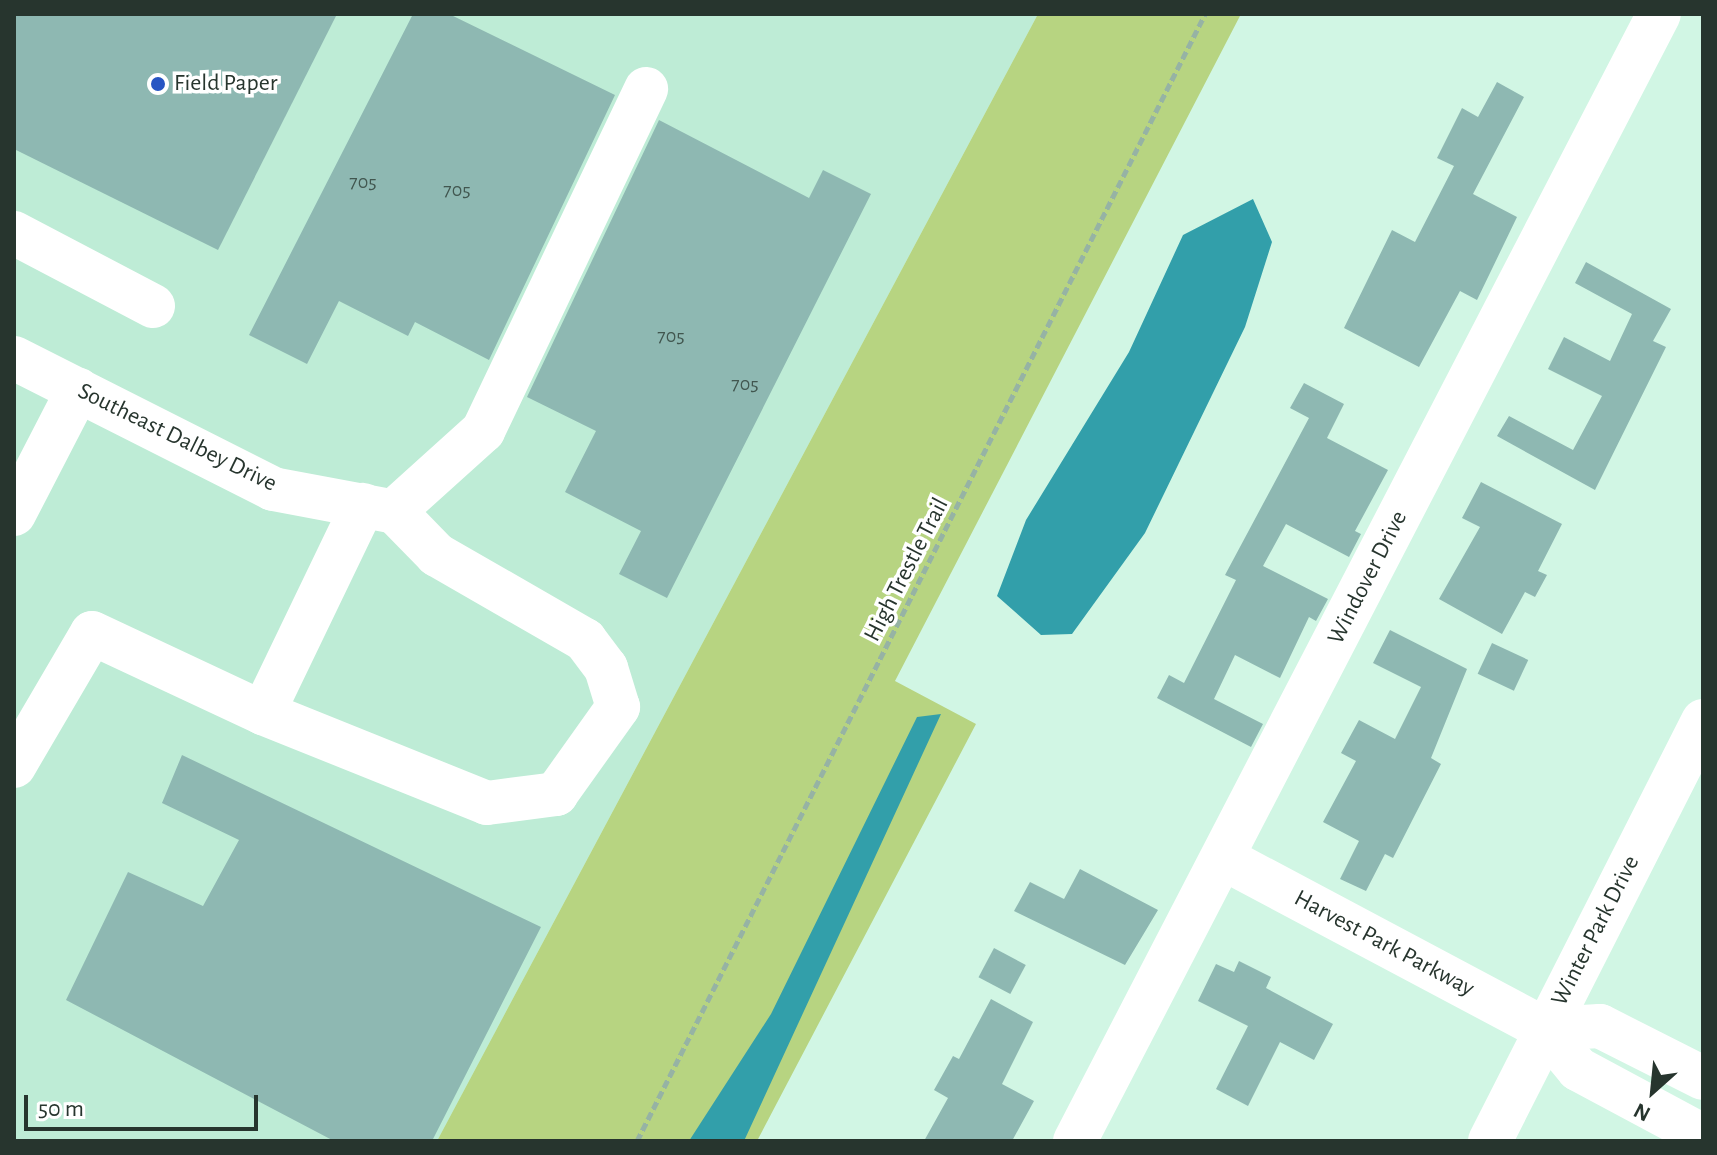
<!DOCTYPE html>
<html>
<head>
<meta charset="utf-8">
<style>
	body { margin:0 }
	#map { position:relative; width:1717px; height:1155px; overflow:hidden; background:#d1f6e4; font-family:"Alegreya Sans",sans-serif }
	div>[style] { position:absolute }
	.built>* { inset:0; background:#beecd6 }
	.green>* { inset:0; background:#b7d481 }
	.water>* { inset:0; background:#329faa }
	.building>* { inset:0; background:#8eb8b2; transform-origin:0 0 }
	.path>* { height:5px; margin-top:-2.5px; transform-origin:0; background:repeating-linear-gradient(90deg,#96b3a4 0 8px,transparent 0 12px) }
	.minor>* { height:44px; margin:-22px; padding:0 22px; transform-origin:22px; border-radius:22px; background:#fff }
	.dots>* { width:22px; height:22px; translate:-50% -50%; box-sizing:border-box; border:4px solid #fff; border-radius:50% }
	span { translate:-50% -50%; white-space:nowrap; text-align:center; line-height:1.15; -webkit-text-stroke:7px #fff; paint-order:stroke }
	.number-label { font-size:20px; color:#41564f }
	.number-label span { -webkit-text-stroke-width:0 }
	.poi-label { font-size:24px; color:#27352e }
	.left { translate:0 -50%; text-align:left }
	.street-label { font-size:24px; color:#27352e }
	.frame { position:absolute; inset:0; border:16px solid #27352e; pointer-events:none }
	.north { position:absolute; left:1613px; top:1051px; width:80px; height:80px; -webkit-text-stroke:6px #fff; paint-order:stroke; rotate:207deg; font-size:22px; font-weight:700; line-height:32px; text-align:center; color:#27352e }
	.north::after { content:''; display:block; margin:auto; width:28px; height:36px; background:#27352e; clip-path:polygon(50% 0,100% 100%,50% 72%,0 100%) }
	.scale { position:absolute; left:24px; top:1095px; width:234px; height:36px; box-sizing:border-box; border:4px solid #27352e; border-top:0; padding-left:10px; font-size:24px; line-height:28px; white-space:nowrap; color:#27352e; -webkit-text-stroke:6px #fff; paint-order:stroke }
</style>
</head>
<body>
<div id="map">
	<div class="built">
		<i style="clip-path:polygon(14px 14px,1038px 14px,437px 1141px,14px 1141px)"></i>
	</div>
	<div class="green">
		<i style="clip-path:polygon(1038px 14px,1241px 14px,895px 681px,976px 724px,757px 1141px,437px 1141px)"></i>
	</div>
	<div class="water">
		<i style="clip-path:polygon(1253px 199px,1272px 242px,1245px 327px,1145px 533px,1072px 634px,1041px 635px,997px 596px,1026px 520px,1129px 352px,1183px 235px)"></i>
		<i style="clip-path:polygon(941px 714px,744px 1141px,689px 1141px,771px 1014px,917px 717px)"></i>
	</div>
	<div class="building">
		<i style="clip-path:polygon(14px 14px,337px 14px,218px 250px,14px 149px)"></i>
		<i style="clip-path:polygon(413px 14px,449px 14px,615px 95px,489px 360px,415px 322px,408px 336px,339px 301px,307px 364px,249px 335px)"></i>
		<i style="clip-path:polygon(1497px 82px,1524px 97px,1473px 194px,1517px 217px,1477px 300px,1460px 291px,1419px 367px,1344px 328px,1392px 230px,1415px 242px,1454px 166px,1437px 158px,1462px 108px,1478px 117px)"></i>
		<i style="clip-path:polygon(659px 120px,809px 198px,823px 170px,871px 194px,667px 598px,619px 574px,641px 531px,565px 492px,596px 431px,527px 397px)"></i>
		<i style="clip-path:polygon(1586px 262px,1671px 309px,1653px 341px,1666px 347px,1595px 490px,1497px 436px,1509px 416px,1573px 450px,1602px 396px,1548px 369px,1564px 337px,1610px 361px,1632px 314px,1575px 283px)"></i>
		<i style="clip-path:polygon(1304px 383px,1344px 404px,1327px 438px,1388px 470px,1355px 531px,1361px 534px,1349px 557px,1286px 524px,1263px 566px,1328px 599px,1316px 621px,1309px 617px,1280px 678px,1235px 655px,1214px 699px,1263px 724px,1251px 747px,1157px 698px,1169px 675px,1184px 683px,1236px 580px,1225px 575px,1309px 418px,1290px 408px)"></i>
		<i style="clip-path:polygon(1481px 482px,1562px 524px,1538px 571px,1547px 575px,1535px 597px,1525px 592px,1502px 634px,1439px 599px,1480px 527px,1462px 518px)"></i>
		<i style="clip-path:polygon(1390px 630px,1467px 669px,1431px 758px,1441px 764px,1393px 858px,1385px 854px,1366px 891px,1340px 879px,1359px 841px,1323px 822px,1356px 761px,1341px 753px,1359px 720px,1395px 739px,1421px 687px,1373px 663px)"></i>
		<i style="left:1492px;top:643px;width:40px;height:34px;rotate:25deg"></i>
		<i style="clip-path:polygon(182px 755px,541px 927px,432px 1141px,334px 1141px,66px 1000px,128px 872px,203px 906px,239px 840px,162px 803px)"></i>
		<i style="clip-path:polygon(1080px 869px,1158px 910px,1125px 965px,1014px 911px,1030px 882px,1064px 899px)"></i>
		<i style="left:994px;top:948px;width:36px;height:33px;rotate:28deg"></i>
		<i style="clip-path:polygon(1239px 961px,1271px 977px,1266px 988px,1333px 1024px,1314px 1060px,1280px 1042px,1248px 1106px,1216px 1089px,1248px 1026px,1198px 1001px,1216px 964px,1234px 972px)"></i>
		<i style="clip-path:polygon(991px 999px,1033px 1022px,1002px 1084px,1034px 1101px,1012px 1141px,924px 1141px,948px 1098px,934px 1090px,953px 1056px,959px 1059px)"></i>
	</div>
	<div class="path">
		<i style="left:637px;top:1141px;width:1262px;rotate:-63.25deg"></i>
	</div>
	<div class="minor">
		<i style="left:14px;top:233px;width:157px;rotate:27.7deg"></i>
		<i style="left:14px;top:358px;width:290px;rotate:26.8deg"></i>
		<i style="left:273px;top:489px;width:120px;rotate:10.6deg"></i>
		<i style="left:394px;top:511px;width:120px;rotate:-42deg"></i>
		<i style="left:483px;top:431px;width:379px;rotate:-64.5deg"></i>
		<i style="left:14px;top:514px;width:140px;rotate:-62.7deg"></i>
		<i style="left:263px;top:713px;width:241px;rotate:21.9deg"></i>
		<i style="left:487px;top:803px;width:70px;rotate:-7.4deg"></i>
		<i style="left:556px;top:794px;width:107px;rotate:-54.5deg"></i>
		<i style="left:618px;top:707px;width:41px;rotate:-107.1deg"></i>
		<i style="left:606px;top:668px;width:35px;rotate:-127deg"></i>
		<i style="left:585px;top:640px;width:171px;rotate:-150.1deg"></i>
		<i style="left:437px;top:555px;width:62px;rotate:-134.3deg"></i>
		<i style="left:14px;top:766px;width:154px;rotate:-59.6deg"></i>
		<i style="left:92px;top:633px;width:189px;rotate:25.1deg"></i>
		<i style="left:263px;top:713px;width:231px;rotate:-64.3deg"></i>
		<i style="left:1223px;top:858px;width:365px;rotate:28deg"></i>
		<i style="left:1545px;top:1029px;width:52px;rotate:50.5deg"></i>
		<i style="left:1578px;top:1069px;width:142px;rotate:28.2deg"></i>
		<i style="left:1545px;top:1029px;width:55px;rotate:-3.1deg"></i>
		<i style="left:1600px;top:1026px;width:115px;rotate:26.8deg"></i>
		<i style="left:1075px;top:1141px;width:1269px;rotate:-62.61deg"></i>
		<i style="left:1490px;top:1141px;width:471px;rotate:-63.1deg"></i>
	</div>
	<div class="dots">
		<i style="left:158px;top:84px;background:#2755c3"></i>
	</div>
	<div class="number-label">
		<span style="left:363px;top:182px">705</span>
		<span style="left:457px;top:190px">705</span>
		<span style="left:671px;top:336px">705</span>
		<span style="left:745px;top:384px">705</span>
	</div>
	<div class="poi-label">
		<span class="left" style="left:174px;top:84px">Field Paper</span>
	</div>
	<div class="street-label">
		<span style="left:177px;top:438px;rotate:26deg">Southeast Dalbey Drive</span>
		<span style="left:907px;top:570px;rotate:-63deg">High Trestle Trail</span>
		<span style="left:1368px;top:578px;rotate:-63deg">Windover Drive</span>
		<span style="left:1596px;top:931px;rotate:-63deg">Winter Park Drive</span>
		<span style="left:1384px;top:944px;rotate:28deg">Harvest Park Parkway</span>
	</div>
	<div class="frame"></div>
	<div class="north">N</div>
	<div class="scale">50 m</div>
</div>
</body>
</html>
